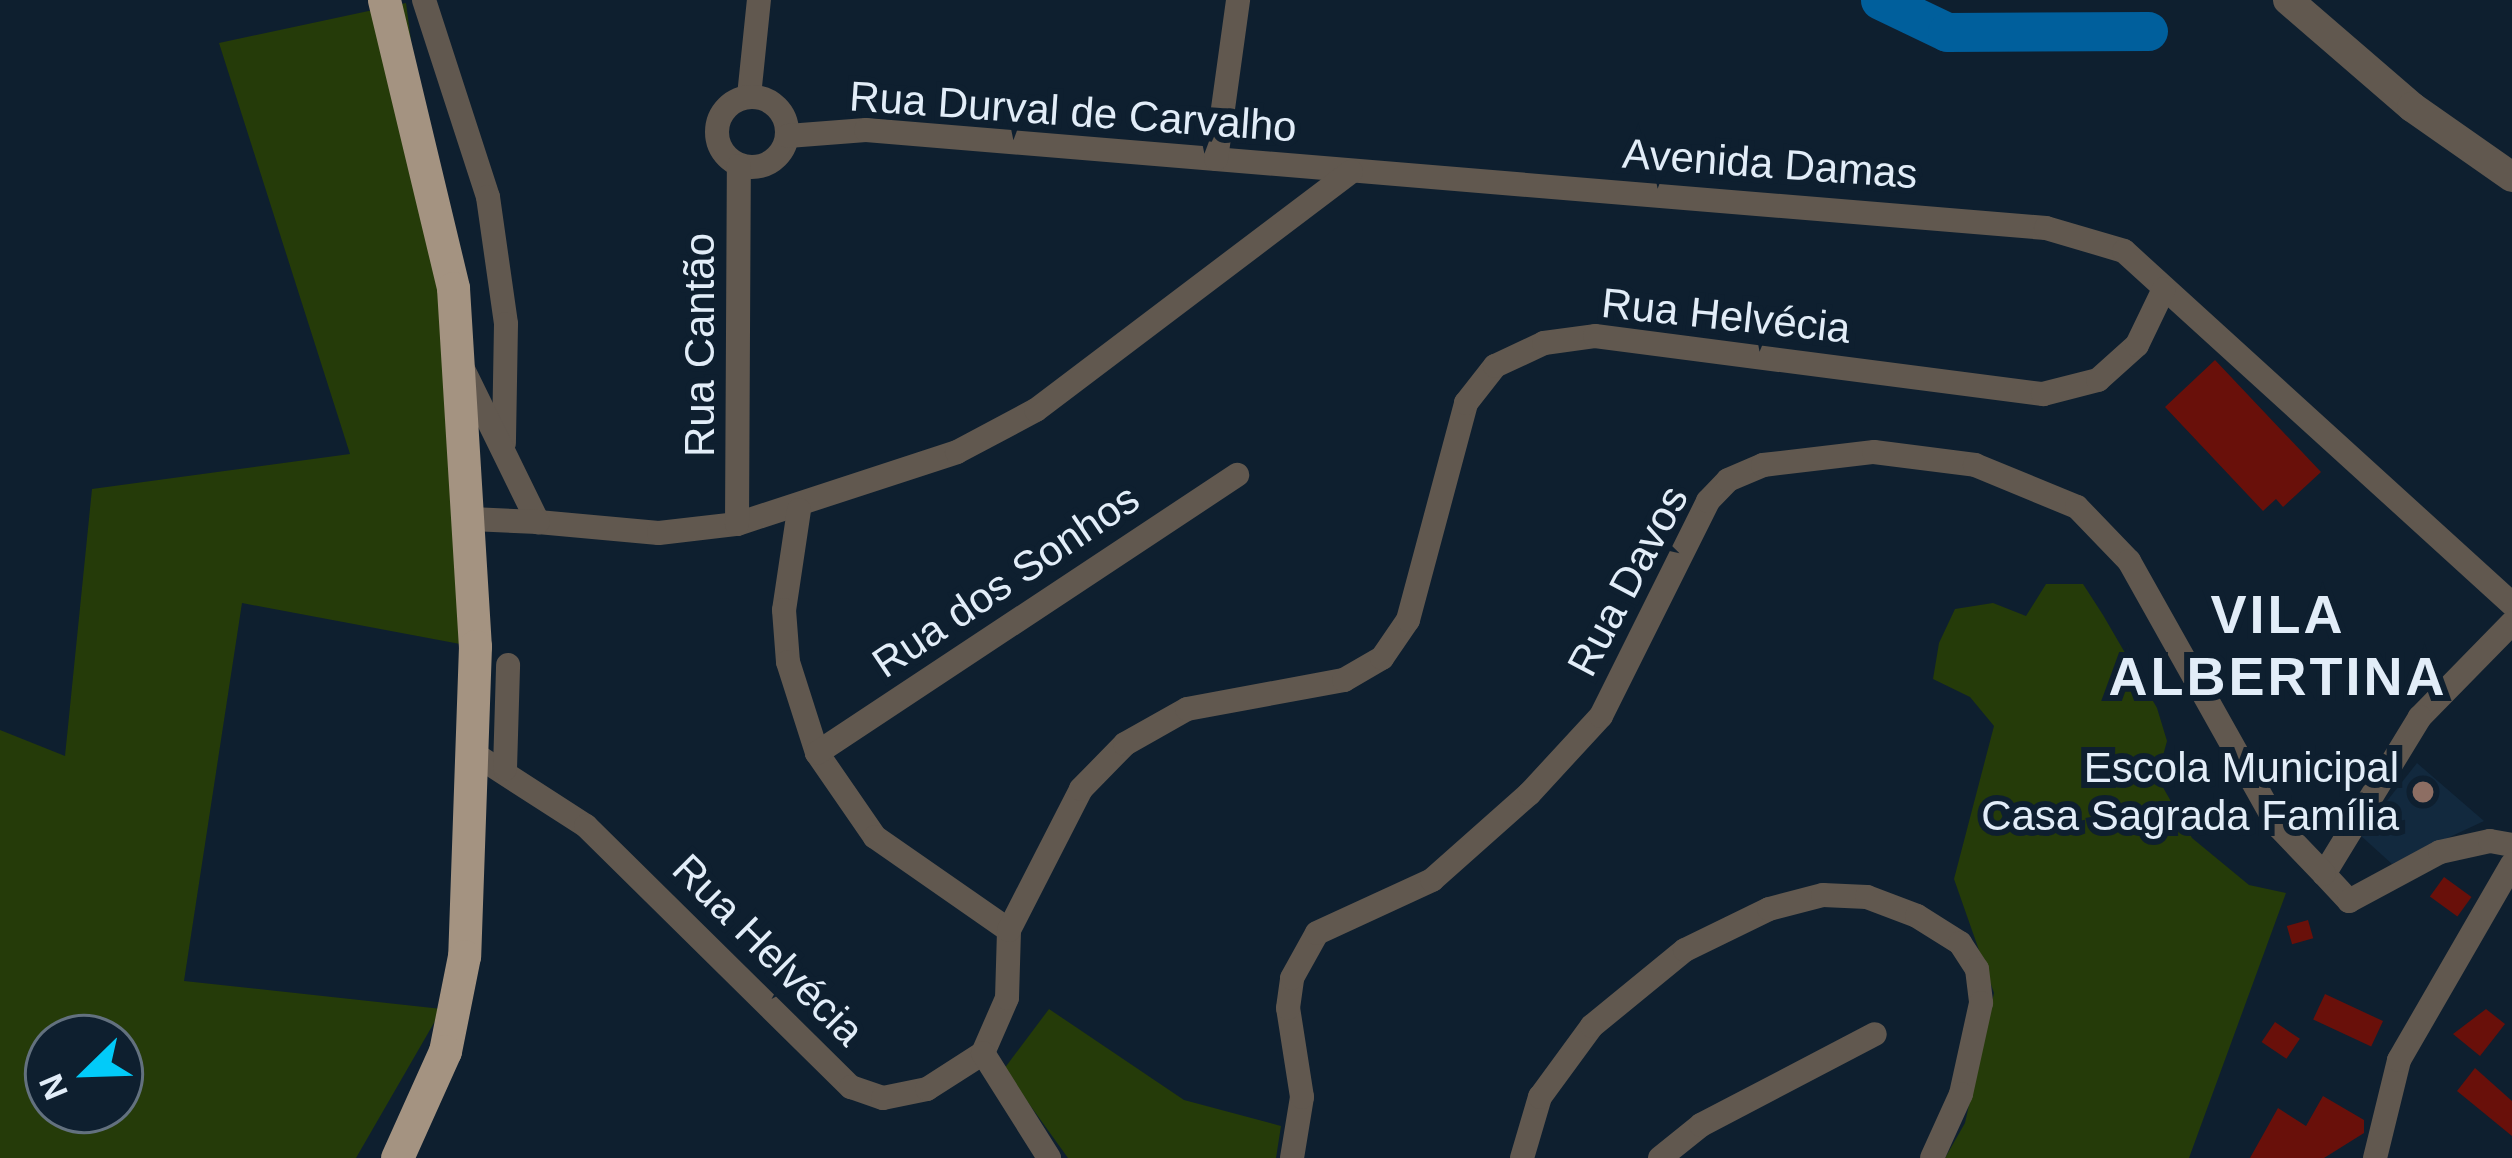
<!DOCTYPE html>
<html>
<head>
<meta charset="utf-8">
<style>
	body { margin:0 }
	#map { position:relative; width:2512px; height:1158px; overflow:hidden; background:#0e1f2f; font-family:Arial,sans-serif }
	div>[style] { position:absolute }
	.built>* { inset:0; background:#12293e }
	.green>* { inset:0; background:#253b09 }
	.river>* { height:39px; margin:-19.5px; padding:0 19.5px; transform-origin:19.5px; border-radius:19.5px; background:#005f9c }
	.building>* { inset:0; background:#69100a; transform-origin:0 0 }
	.minor>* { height:24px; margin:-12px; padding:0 12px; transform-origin:12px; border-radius:12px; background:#61584f }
	.minor>.ring { margin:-12px; padding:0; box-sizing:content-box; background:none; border:24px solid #61584f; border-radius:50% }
	.tertiary>* { height:30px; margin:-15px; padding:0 15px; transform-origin:15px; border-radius:15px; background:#61584f }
	.primary>* { height:33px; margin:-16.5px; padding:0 16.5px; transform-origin:16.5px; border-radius:16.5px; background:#a49381 }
	.dots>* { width:33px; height:33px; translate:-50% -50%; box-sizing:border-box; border:6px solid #0e1f2f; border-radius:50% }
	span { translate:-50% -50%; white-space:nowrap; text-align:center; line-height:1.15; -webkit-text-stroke:12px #0e1f2f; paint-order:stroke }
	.street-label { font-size:42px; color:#e2edf8 }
	.poi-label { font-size:42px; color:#e2edf8 }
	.right { translate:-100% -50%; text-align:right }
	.district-label { font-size:54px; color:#e2edf8; font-weight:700; letter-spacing:3px }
	.north { position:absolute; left:24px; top:1014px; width:120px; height:120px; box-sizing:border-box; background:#0e1f2f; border:3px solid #63717f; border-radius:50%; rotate:247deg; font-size:33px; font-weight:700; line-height:48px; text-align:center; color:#e2edf8 }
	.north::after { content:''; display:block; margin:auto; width:42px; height:54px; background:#02cbf9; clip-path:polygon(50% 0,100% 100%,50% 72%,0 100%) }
</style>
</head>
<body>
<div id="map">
	<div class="built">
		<i style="clip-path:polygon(2417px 763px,2484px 821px,2392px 864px,2360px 835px)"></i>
	</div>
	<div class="green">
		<i style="clip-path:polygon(evenodd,406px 3px,492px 650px,242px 603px,184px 981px,442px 1009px,356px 1158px,0 1158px,0 730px,65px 756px,92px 489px,350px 454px,219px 43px,406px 3px,48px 1038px,120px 1038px,120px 1110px,48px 1110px,48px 1038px)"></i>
		<i style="clip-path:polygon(2046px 584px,2083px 584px,2103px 615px,2157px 708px,2167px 741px,2157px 777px,2192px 838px,2249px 885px,2286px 893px,2189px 1158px,1945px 1158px,1965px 1123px,1994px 993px,1954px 879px,1994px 726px,1970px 697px,1933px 679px,1939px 643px,1955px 609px,1993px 603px,2026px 616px)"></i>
		<i style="clip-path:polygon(1049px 1009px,1184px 1100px,1281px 1126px,1276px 1158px,1068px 1158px,1004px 1069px)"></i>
	</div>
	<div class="river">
		<i style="left:1880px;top:0;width:74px;rotate:25.5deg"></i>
		<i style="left:1947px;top:32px;width:201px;rotate:-0.3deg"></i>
	</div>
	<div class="building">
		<i style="clip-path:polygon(2215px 360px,2321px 472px,2283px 507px,2276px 499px,2263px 511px,2165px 407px)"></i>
		<i style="left:2444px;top:877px;width:34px;height:24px;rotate:36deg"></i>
		<i style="left:2308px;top:920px;width:19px;height:22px;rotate:74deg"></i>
		<i style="left:2325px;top:994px;width:64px;height:28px;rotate:25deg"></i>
		<i style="clip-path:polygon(2486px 1009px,2505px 1024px,2480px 1056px,2453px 1034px)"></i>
		<i style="left:2275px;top:1022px;width:30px;height:24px;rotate:34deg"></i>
		<i style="clip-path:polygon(2475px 1068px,2512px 1101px,2512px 1136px,2457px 1091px)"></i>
		<i style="clip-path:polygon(2323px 1096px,2364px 1120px,2364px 1133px,2324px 1158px,2250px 1158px,2278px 1108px,2306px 1126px)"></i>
	</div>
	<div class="minor">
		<i style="left:424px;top:0;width:207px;rotate:72deg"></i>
		<i style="left:488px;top:197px;width:128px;rotate:81.9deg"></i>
		<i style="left:506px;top:324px;width:119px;rotate:91deg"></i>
		<i style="left:749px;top:96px;width:97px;rotate:-84.1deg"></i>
		<i class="ring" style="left:717px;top:97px;width:46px;height:46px"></i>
		<i style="left:788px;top:136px;width:78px;rotate:-4.4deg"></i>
		<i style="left:866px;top:130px;width:1184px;rotate:4.75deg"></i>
		<i style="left:2046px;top:228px;width:81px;rotate:16.4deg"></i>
		<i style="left:2124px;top:251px;width:525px;rotate:42.3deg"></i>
		<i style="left:1216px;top:159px;width:161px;rotate:-82.1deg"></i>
		<i style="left:462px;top:367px;width:173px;rotate:63.9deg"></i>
		<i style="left:538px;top:522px;width:121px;rotate:5.2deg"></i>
		<i style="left:659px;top:533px;width:79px;rotate:-6.6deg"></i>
		<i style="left:737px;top:524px;width:231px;rotate:-18.1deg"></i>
		<i style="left:957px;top:452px;width:89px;rotate:-28deg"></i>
		<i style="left:1036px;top:410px;width:395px;rotate:-37.1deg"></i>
		<i style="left:799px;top:510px;width:101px;rotate:98.5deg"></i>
		<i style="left:784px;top:610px;width:52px;rotate:85.6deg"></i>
		<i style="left:788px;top:662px;width:96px;rotate:72.3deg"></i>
		<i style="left:817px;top:753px;width:102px;rotate:55.4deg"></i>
		<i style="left:875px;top:837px;width:163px;rotate:34.8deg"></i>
		<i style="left:471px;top:519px;width:67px;rotate:2.6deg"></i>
		<i style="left:737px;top:524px;width:358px;rotate:-89.7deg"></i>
		<i style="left:2512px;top:623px;width:132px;rotate:134.4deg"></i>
		<i style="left:2420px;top:717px;width:184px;rotate:121.4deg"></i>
		<i style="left:2324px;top:874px;width:37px;rotate:47deg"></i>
		<i style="left:2349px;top:901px;width:103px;rotate:-28.3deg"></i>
		<i style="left:2440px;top:852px;width:51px;rotate:-12.4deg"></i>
		<i style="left:2490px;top:841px;width:22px;rotate:10deg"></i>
		<i style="left:817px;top:753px;width:504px;rotate:-33.5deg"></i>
		<i style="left:476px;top:755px;width:131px;rotate:32.8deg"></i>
		<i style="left:586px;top:826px;width:372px;rotate:44.6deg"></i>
		<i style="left:851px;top:1087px;width:34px;rotate:19deg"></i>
		<i style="left:883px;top:1098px;width:45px;rotate:-11.6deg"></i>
		<i style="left:927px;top:1089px;width:67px;rotate:-32.7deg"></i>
		<i style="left:983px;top:1053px;width:60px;rotate:-66.4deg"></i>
		<i style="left:1007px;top:998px;width:68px;rotate:-88.3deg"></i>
		<i style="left:1009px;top:930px;width:158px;rotate:-62.9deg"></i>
		<i style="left:1081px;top:789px;width:63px;rotate:-45.6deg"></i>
		<i style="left:1125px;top:744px;width:71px;rotate:-29.4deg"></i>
		<i style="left:1187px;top:709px;width:160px;rotate:-10.5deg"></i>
		<i style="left:1344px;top:680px;width:44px;rotate:-30.1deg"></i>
		<i style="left:1382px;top:658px;width:46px;rotate:-55.6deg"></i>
		<i style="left:1408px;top:620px;width:225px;rotate:-75deg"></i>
		<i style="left:1466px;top:403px;width:47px;rotate:-51.9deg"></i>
		<i style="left:1495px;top:366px;width:54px;rotate:-25.1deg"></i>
		<i style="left:1544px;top:343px;width:51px;rotate:-7.8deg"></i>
		<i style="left:1595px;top:336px;width:452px;rotate:7.4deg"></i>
		<i style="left:2043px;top:394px;width:57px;rotate:-14.3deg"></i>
		<i style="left:2098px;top:380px;width:52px;rotate:-41.9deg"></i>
		<i style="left:2137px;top:345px;width:62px;rotate:-64.3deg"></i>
		<i style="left:505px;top:769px;width:104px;rotate:-88.3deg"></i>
		<i style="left:983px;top:1053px;width:124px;rotate:57.8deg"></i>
		<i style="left:1292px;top:1158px;width:62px;rotate:-80.7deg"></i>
		<i style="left:1302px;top:1097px;width:90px;rotate:-98.9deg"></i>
		<i style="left:1288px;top:1008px;width:30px;rotate:-82deg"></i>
		<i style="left:1292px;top:978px;width:51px;rotate:-60.9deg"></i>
		<i style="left:1317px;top:933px;width:127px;rotate:-24.7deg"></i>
		<i style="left:1432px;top:880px;width:130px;rotate:-41.6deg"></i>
		<i style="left:1529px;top:794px;width:106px;rotate:-47.3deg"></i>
		<i style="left:1601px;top:716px;width:240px;rotate:-63.5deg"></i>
		<i style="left:1708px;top:501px;width:29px;rotate:-46deg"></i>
		<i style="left:1728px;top:480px;width:38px;rotate:-23deg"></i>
		<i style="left:1763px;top:465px;width:112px;rotate:-6.7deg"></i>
		<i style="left:1874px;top:452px;width:102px;rotate:7.3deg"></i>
		<i style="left:1975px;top:465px;width:110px;rotate:22.4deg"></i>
		<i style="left:2077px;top:507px;width:75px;rotate:46.1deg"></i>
		<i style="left:2129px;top:561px;width:304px;rotate:60.7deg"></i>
		<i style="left:2278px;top:826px;width:66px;rotate:46.2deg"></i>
		<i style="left:1522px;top:1158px;width:64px;rotate:-73.6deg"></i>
		<i style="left:1540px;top:1097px;width:88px;rotate:-53.8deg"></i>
		<i style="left:1592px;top:1026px;width:120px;rotate:-39.3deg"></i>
		<i style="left:1685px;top:950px;width:93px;rotate:-26deg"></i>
		<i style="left:1769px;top:909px;width:56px;rotate:-14.5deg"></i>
		<i style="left:1823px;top:895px;width:44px;rotate:2.6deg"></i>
		<i style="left:1867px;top:897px;width:53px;rotate:20.8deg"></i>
		<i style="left:1917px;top:916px;width:51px;rotate:32.1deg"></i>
		<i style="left:1960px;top:943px;width:31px;rotate:57deg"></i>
		<i style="left:1977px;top:969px;width:34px;rotate:83deg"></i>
		<i style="left:1981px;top:1003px;width:93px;rotate:102.4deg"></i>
		<i style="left:1961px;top:1094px;width:70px;rotate:114.4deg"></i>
		<i style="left:1660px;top:1158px;width:53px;rotate:-38.8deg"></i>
		<i style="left:1701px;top:1125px;width:196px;rotate:-27.6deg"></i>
		<i style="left:2375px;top:1158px;width:101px;rotate:-76.2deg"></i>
		<i style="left:2399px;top:1060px;width:226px;rotate:-60deg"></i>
	</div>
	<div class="tertiary">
		<i style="left:2288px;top:0;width:164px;rotate:40.8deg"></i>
		<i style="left:2412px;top:107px;width:122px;rotate:35deg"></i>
	</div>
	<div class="primary">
		<i style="left:384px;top:0;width:296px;rotate:76.5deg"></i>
		<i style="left:453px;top:288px;width:359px;rotate:86.5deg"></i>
		<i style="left:475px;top:646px;width:310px;rotate:92deg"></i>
		<i style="left:464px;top:956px;width:97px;rotate:101.3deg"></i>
		<i style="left:445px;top:1051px;width:117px;rotate:114.2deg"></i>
	</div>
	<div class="dots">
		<i style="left:2423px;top:792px;background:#8d6e63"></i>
	</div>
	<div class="street-label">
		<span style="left:1073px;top:112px;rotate:4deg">Rua Durval de Carvalho</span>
		<span style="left:1770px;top:164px;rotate:4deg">Avenida Damas</span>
		<span style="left:1726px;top:316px;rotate:6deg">Rua Helvécia</span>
		<span style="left:700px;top:345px;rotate:-90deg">Rua Cantão</span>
		<span style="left:1006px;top:581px;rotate:-34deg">Rua dos Sonhos</span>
		<span style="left:1628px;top:581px;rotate:-62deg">Rua Davos</span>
		<span style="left:768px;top:950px;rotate:45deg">Rua Helvécia</span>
	</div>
	<div class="poi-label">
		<span class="right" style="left:2399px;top:792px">Escola Municipal<br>Casa Sagrada Família</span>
	</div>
	<div class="district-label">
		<span style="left:2278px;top:645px">VILA<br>ALBERTINA</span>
	</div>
	<div class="north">N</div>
</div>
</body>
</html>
